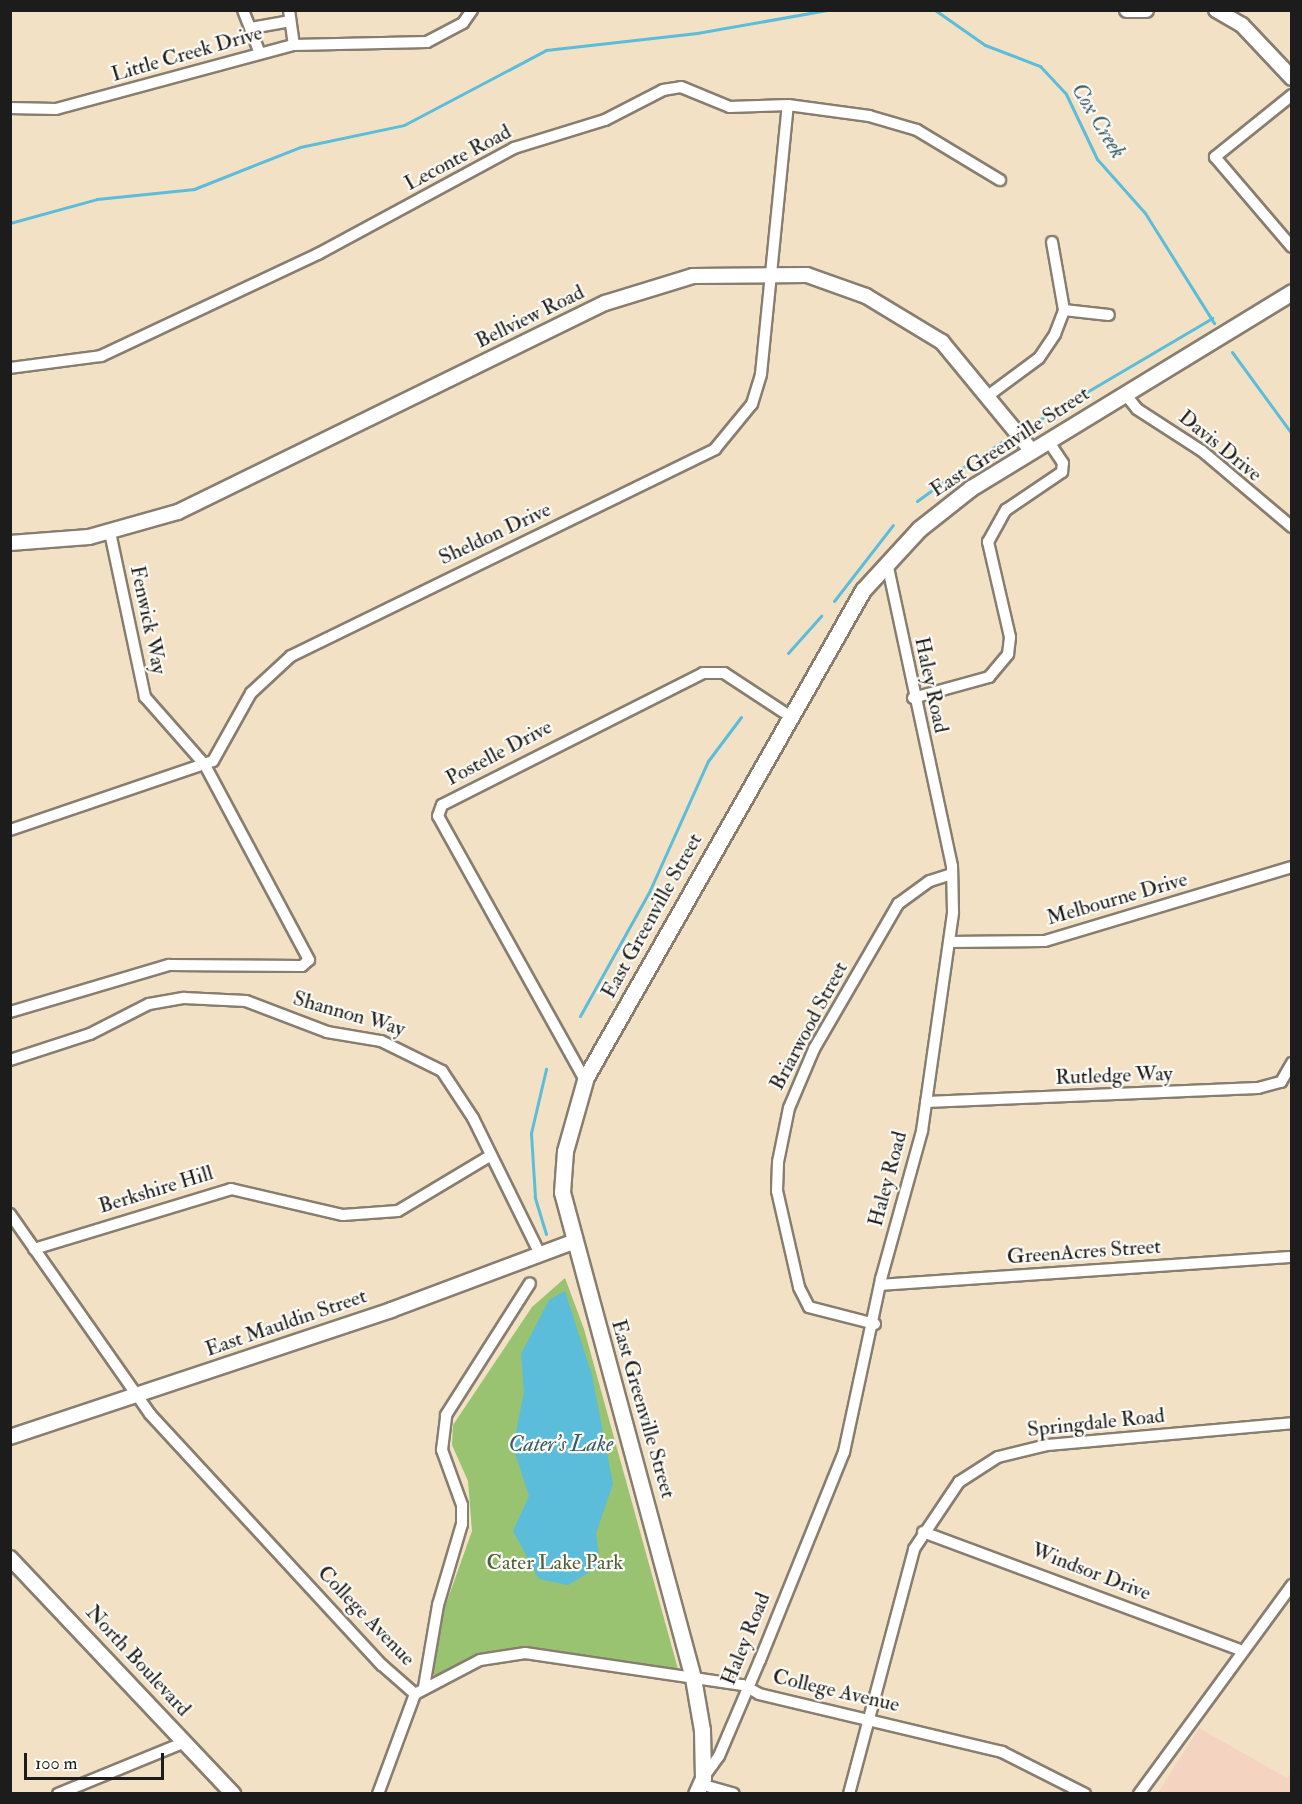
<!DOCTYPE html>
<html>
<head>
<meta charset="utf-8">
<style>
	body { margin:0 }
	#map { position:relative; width:1302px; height:1804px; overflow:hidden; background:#f2e1c5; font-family:"IM FELL Double Pica",serif }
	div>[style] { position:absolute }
	.built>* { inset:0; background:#f4d3c1 }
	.green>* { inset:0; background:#99c370 }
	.water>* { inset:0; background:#5bbdda }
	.stream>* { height:3px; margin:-1.5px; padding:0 1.5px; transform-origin:1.5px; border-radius:1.5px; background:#5bbdda }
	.roads { filter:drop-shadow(2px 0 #877e70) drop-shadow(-2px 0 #877e70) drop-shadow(0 2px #877e70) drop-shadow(0 -2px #877e70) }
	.minor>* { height:10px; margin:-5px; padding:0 5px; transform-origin:5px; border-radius:5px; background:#fff }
	.tertiary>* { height:14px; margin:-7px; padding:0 7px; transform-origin:7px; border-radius:7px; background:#fff }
	.secondary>* { height:15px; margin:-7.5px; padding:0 7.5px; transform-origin:7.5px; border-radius:7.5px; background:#fff }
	span { translate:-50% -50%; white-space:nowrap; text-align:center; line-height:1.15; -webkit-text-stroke:4.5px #fdfcf7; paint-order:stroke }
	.street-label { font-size:21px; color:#1c1c1c }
	.park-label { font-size:21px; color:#4e5f3e }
	.water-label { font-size:22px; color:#355c68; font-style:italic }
	.frame { position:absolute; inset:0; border:12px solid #1c1c1c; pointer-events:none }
	.scale { position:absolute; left:24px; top:1753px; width:140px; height:27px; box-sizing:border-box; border:3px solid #1c1c1c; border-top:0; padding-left:8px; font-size:18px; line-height:21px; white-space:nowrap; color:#1c1c1c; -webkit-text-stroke:4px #fdfcf7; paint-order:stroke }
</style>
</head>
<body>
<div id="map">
	<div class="built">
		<i style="clip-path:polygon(1199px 1728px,1287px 1778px,1291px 1773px,1291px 1793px,1158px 1793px)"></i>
	</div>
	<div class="green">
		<i style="clip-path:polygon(565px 1278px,584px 1329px,678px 1669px,537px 1651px,499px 1652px,437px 1676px,430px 1672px,441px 1618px,472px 1531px,468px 1481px,452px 1445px,453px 1425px,532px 1307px)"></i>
	</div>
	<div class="water">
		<i style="clip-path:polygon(565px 1291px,592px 1375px,613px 1484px,596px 1533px,600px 1566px,568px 1585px,539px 1579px,513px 1531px,529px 1496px,513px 1447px,524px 1392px,521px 1354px,549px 1300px)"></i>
	</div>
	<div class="stream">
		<i style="left:935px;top:10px;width:61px;rotate:35deg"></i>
		<i style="left:985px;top:45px;width:59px;rotate:20.9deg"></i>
		<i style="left:1040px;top:66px;width:38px;rotate:47deg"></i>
		<i style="left:1066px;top:94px;width:72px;rotate:64.5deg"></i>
		<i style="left:1097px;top:159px;width:72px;rotate:48.4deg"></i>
		<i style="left:1145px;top:213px;width:130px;rotate:57.9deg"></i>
		<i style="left:10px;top:223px;width:90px;rotate:-15.4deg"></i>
		<i style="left:97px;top:199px;width:98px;rotate:-5.9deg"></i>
		<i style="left:194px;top:189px;width:114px;rotate:-21.6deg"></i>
		<i style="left:300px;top:147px;width:106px;rotate:-11.9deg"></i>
		<i style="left:404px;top:125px;width:161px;rotate:-27.8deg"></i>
		<i style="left:546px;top:50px;width:152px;rotate:-6.4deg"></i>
		<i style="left:697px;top:33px;width:132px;rotate:-10deg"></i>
		<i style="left:1232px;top:352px;width:102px;rotate:53.8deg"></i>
		<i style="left:1034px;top:423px;width:207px;rotate:-30.5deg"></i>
		<i style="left:981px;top:456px;width:25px;rotate:-34deg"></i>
		<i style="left:917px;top:501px;width:63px;rotate:-36deg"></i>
		<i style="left:834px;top:601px;width:96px;rotate:-52.2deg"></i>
		<i style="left:788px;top:653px;width:50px;rotate:-48.3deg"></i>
		<i style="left:580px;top:1016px;width:144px;rotate:-60.9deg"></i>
		<i style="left:650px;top:890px;width:141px;rotate:-65.8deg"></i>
		<i style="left:708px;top:761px;width:55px;rotate:-53.1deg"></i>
		<i style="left:546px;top:1234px;width:39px;rotate:-107deg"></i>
		<i style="left:535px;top:1197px;width:64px;rotate:-93.6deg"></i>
		<i style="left:531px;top:1133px;width:66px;rotate:-76.8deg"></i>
	</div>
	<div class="roads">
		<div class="minor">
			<i style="left:243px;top:10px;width:44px;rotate:68.7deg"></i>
			<i style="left:289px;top:10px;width:35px;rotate:82deg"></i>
			<i style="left:251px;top:28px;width:36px;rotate:-10deg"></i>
			<i style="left:1292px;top:95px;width:99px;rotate:141.2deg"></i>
			<i style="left:1215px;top:157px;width:118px;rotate:49.5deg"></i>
			<i style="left:10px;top:108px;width:46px;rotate:1.2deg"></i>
			<i style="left:56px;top:109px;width:246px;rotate:-15.1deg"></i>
			<i style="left:294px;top:45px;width:133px;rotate:-1.3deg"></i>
			<i style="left:427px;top:42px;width:41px;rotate:-27.8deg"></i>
			<i style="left:463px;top:23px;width:16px;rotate:-55deg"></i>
			<i style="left:1064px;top:310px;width:45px;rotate:6.3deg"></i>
			<i style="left:10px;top:368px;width:92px;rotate:-7.5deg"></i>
			<i style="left:101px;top:356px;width:240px;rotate:-25.2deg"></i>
			<i style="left:318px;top:254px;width:223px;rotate:-28.4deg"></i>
			<i style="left:514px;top:148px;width:95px;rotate:-17.1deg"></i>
			<i style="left:605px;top:120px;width:65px;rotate:-27.3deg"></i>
			<i style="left:663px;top:90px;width:18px;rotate:-9deg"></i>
			<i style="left:681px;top:87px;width:53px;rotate:22.2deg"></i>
			<i style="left:730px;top:107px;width:58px;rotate:-2deg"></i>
			<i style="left:788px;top:105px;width:82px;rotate:7.7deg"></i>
			<i style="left:869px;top:116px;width:50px;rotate:16.3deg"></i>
			<i style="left:917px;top:130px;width:97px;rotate:31.1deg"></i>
			<i style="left:1125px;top:394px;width:19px;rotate:51deg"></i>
			<i style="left:1137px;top:409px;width:77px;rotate:32.9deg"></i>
			<i style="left:1202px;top:451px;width:118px;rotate:40.2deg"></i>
			<i style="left:989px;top:395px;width:62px;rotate:-36.5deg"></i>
			<i style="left:1039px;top:358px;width:29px;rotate:-56deg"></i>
			<i style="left:1055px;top:334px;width:26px;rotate:-69deg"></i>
			<i style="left:1064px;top:310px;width:69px;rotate:-100deg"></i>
			<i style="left:913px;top:698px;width:79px;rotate:-15.4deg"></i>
			<i style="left:989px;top:677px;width:30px;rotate:-50deg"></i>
			<i style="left:1008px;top:654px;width:17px;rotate:-83deg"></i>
			<i style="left:1010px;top:637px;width:98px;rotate:-103deg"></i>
			<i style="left:988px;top:542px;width:37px;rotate:-61deg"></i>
			<i style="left:1006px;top:510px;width:68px;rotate:-34.2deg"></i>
			<i style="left:1062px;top:472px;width:9px;rotate:-84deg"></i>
			<i style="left:1063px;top:463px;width:27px;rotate:-124deg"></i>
			<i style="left:10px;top:830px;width:214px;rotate:-18.8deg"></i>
			<i style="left:213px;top:761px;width:78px;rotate:-60.8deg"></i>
			<i style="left:251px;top:693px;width:54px;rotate:-42.8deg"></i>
			<i style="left:291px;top:656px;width:472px;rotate:-26deg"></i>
			<i style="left:715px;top:449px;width:58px;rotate:-50.6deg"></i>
			<i style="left:752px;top:404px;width:31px;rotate:-73deg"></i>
			<i style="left:761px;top:374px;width:270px;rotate:-84.3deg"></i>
			<i style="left:949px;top:942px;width:96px;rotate:-0.6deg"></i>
			<i style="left:1045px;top:941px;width:258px;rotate:-16.7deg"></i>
			<i style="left:10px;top:1012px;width:166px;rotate:-16.5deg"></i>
			<i style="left:169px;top:965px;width:133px;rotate:0.4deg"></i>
			<i style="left:302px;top:966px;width:9px;rotate:-41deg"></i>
			<i style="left:309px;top:960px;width:221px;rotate:-118.1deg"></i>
			<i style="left:205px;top:765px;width:91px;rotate:-131.4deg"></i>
			<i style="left:145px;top:697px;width:169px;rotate:-102deg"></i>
			<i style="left:10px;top:1060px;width:84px;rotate:-18deg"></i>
			<i style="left:90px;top:1034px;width:66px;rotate:-27deg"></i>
			<i style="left:149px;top:1004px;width:36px;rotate:-10deg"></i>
			<i style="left:184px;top:998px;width:62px;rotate:2.8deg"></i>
			<i style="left:246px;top:1001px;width:87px;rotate:20.9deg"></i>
			<i style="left:327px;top:1032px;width:55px;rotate:9.5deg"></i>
			<i style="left:381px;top:1041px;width:68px;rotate:26.2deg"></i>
			<i style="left:442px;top:1071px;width:56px;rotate:56.6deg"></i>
			<i style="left:473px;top:1118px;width:152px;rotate:63.8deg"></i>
			<i style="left:585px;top:1080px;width:302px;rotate:-119.1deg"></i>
			<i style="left:438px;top:816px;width:12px;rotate:-70deg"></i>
			<i style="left:442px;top:805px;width:292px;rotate:-26.8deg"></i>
			<i style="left:703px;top:673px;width:21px"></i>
			<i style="left:724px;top:673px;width:77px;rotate:33.3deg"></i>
			<i style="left:926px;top:1102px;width:332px;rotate:-2.4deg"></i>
			<i style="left:1258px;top:1088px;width:24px;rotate:-15deg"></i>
			<i style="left:1281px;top:1082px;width:22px;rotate:-60deg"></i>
			<i style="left:10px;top:1214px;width:244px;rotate:55deg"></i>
			<i style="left:150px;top:1414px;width:342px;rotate:47.3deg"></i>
			<i style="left:382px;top:1665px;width:44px;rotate:41.3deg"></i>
			<i style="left:34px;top:1249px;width:206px;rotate:-16.9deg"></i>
			<i style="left:231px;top:1189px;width:115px;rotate:13.1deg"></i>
			<i style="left:343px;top:1215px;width:55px;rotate:-4.2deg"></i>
			<i style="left:398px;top:1211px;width:107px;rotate:-30.9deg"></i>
			<i style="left:880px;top:1285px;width:413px;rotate:-3.9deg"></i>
			<i style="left:875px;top:1324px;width:68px;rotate:-165.6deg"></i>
			<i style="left:809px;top:1307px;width:22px;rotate:-117deg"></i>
			<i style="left:799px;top:1287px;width:98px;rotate:-102.9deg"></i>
			<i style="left:777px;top:1191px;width:29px;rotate:-88deg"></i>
			<i style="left:778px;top:1162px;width:55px;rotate:-78.5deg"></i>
			<i style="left:789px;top:1108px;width:64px;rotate:-67deg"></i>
			<i style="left:814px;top:1049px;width:168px;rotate:-59.9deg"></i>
			<i style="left:898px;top:904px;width:39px;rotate:-36deg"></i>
			<i style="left:930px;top:881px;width:23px;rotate:-18deg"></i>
			<i style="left:923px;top:1532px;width:341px;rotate:20.4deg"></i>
			<i style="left:424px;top:1687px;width:83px;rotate:-80.3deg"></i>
			<i style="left:438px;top:1605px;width:84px;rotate:-73.5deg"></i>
			<i style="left:462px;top:1524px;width:19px;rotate:-90deg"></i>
			<i style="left:462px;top:1505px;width:59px;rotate:-110deg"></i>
			<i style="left:442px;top:1450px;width:35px;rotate:-83deg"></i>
			<i style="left:446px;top:1415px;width:156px;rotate:-57.5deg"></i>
			<i style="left:415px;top:1694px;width:73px;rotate:-27.6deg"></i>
			<i style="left:480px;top:1660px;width:46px;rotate:-8.8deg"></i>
			<i style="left:525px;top:1653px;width:220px;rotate:8.4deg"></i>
			<i style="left:743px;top:1685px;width:18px;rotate:29deg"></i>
			<i style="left:759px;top:1694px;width:250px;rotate:13.4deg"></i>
			<i style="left:1002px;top:1752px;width:93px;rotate:26.8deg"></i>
			<i style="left:703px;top:1778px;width:27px;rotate:-54deg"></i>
			<i style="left:719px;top:1756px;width:104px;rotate:-66.9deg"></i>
			<i style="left:760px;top:1660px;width:224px;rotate:-68deg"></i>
			<i style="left:844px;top:1452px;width:177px;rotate:-77.9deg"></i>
			<i style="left:881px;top:1279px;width:154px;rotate:-74.5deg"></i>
			<i style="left:922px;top:1131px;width:221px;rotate:-81.9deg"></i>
			<i style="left:953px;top:912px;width:46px;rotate:-91.2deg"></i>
			<i style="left:952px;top:866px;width:309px;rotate:-102.1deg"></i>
			<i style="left:700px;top:1784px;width:35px;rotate:16deg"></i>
			<i style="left:58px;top:1794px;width:137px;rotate:-22.3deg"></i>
			<i style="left:378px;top:1794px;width:107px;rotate:-69.7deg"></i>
			<i style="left:849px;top:1794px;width:253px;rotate:-75.1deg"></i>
			<i style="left:914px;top:1549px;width:81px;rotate:-56.1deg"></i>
			<i style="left:959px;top:1482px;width:46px;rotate:-32.7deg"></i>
			<i style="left:998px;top:1457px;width:50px;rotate:-13.8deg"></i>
			<i style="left:1047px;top:1445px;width:246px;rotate:-5.1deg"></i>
			<i style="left:1139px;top:1794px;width:259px;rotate:-53.8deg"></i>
		</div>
		<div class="tertiary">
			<i style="left:1127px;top:10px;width:19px"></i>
			<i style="left:1216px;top:10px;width:30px;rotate:30deg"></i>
			<i style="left:1242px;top:25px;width:73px;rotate:46.7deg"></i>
			<i style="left:10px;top:543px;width:79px;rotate:-4.3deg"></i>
			<i style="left:89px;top:537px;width:92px;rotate:-15.7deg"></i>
			<i style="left:178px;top:512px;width:475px;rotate:-26.1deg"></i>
			<i style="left:605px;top:303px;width:92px;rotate:-17.1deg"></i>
			<i style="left:693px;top:276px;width:114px;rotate:-0.5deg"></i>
			<i style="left:807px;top:275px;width:63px;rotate:19.6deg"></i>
			<i style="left:866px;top:296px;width:89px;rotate:31.2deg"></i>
			<i style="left:942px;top:342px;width:141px;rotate:50.5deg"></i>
			<i style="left:10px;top:1437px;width:402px;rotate:-18.4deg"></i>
			<i style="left:391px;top:1310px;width:194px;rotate:-20.5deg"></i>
			<i style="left:10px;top:1558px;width:325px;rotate:46.6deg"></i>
		</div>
		<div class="secondary">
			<i style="left:696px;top:1794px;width:17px;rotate:-66deg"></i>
			<i style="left:703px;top:1778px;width:48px;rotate:-91.2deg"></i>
			<i style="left:702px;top:1730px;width:53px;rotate:-99.8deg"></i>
			<i style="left:693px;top:1678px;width:503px;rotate:-105.09deg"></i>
			<i style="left:562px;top:1192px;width:41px;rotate:-85.8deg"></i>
			<i style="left:565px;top:1151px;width:77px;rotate:-74.2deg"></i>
			<i style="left:586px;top:1077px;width:560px;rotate:-60.37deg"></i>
			<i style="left:863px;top:590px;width:83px;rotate:-47.4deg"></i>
			<i style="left:919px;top:529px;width:66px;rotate:-38.3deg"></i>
			<i style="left:971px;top:488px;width:376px;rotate:-31.4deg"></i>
		</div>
	</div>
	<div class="street-label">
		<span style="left:187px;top:54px;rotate:-16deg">Little Creek Drive</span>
		<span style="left:458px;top:158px;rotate:-28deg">Leconte Road</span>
		<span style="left:530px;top:317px;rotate:-26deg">Bellview Road</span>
		<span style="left:1010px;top:442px;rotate:-33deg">East Greenville Street</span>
		<span style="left:1220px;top:446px;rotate:39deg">Davis Drive</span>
		<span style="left:495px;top:534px;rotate:-25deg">Sheldon Drive</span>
		<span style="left:148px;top:620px;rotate:78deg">Fenwick Way</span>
		<span style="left:931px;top:685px;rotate:78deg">Haley Road</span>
		<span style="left:499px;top:753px;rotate:-28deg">Postelle Drive</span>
		<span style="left:1117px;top:899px;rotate:-16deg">Melbourne Drive</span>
		<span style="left:652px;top:916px;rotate:-61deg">East Greenville Street</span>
		<span style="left:349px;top:1014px;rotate:16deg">Shannon Way</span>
		<span style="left:809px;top:1026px;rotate:-62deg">Briarwood Street</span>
		<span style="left:1114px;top:1076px;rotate:-2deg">Rutledge Way</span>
		<span style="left:888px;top:1179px;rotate:-75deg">Haley Road</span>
		<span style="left:156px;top:1190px;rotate:-17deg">Berkshire Hill</span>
		<span style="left:1084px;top:1252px;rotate:-4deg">GreenAcres Street</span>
		<span style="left:286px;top:1323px;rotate:-19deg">East Mauldin Street</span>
		<span style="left:643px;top:1409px;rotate:74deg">East Greenville Street</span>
		<span style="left:1096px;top:1423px;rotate:-6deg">Springdale Road</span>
		<span style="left:1091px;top:1572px;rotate:21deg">Windsor Drive</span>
		<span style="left:366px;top:1616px;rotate:46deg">College Avenue</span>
		<span style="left:746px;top:1639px;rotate:-68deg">Haley Road</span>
		<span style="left:138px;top:1661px;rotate:47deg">North Boulevard</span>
		<span style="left:836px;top:1691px;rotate:13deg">College Avenue</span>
	</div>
	<div class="park-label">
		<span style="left:555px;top:1563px">Cater Lake Park</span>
	</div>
	<div class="water-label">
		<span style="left:1098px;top:121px;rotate:59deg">Cox Creek</span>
		<span style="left:561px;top:1445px">Cater’s Lake</span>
	</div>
	<div class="frame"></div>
	<div class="scale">100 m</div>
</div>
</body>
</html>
